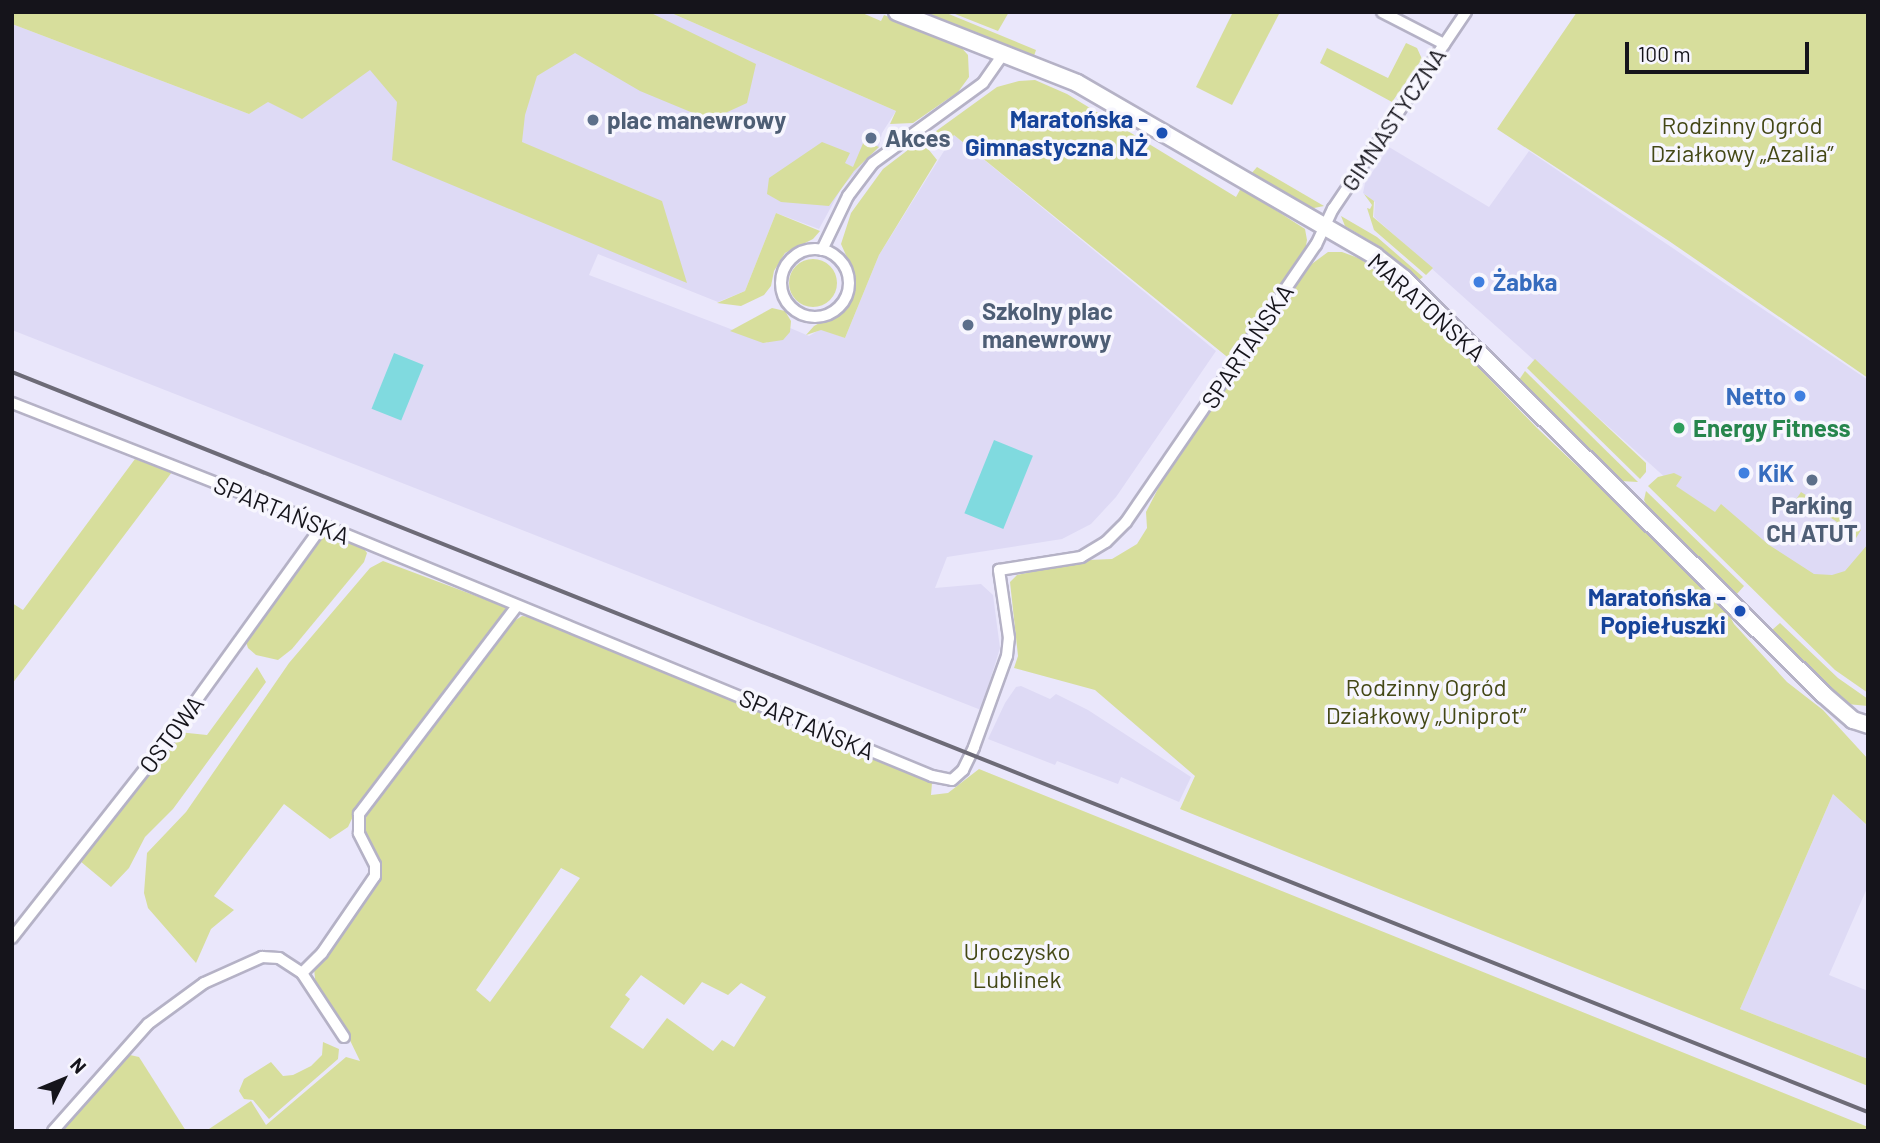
<!DOCTYPE html>
<html>
<head>
<meta charset="utf-8">
<style>
	body { margin:0 }
	#map { position:relative; width:1880px; height:1143px; overflow:hidden; background:#eae7fb; font-family:Barlow,sans-serif }
	div>[style] { position:absolute }
	.built>* { inset:0; background:#dedaf5 }
	.green>* { inset:0; background:#d7de9c }
	.round { border-radius:50% }
	.water>* { inset:0; background:#80dadf; transform-origin:0 0 }
	.roads { filter:drop-shadow(2px 0 #b5b2c6) drop-shadow(-2px 0 #b5b2c6) drop-shadow(0 2px #b5b2c6) drop-shadow(0 -2px #b5b2c6) }
	.street>* { height:10px; margin:-5px; padding:0 5px; transform-origin:5px; border-radius:5px; background:#fff }
	.street>.ring { margin:-5px; padding:0; box-sizing:content-box; background:none; border:10px solid #fff; border-radius:50% }
	.secondary>* { height:16px; margin:-8px; padding:0 8px; transform-origin:8px; border-radius:8px; background:#fff }
	.rail>* { height:3.5px; margin:-1.75px; padding:0 1.75px; transform-origin:1.75px; border-radius:1.75px; background:#6d6b77 }
	.dots>* { width:19px; height:19px; translate:-50% -50%; box-sizing:border-box; border:4px solid #f7f6fe; border-radius:50% }
	span { translate:-50% -50%; white-space:nowrap; text-align:center; line-height:1.15; -webkit-text-stroke:7px #f7f6fe; paint-order:stroke }
	.transit-label { font-size:24px; color:#164399; font-weight:700 }
	.right { translate:-100% -50%; text-align:right }
	.street-label { font-size:24px; color:#15141b }
	.service-label { font-size:24px; color:#4e5e75; font-weight:700 }
	.left { translate:0 -50%; text-align:left }
	.park-label { font-size:24px; color:#444816 }
	.shop-label { font-size:24px; color:#366cbe; font-weight:700 }
	.leisure-label { font-size:24px; color:#27864d; font-weight:700 }
	.frame { position:absolute; inset:0; border:14px solid #15141b; pointer-events:none }
	.north { position:absolute; left:28px; top:1045px; width:70px; height:70px; -webkit-text-stroke:5px #f7f6fe; paint-order:stroke; rotate:47deg; font-size:19px; font-weight:700; line-height:28px; text-align:center; color:#15141b }
	.north::after { content:''; display:block; margin:auto; width:24px; height:32px; background:#15141b; clip-path:polygon(50% 0,100% 100%,50% 72%,0 100%) }
	.scale { position:absolute; left:1625px; top:42px; width:184px; height:32px; box-sizing:border-box; border:4px solid #15141b; border-top:0; padding-left:9px; font-size:21px; line-height:24px; white-space:nowrap; color:#15141b; -webkit-text-stroke:5px #f7f6fe; paint-order:stroke }
</style>
</head>
<body>
<div id="map">
	<div class="built">
		<i style="clip-path:polygon(405px 12px,669px 12px,896px 111px,882px 133px,879px 147px,842px 187px,819px 229px,776px 213px,745px 291px,718px 302px,598px 254px,589px 275px,767px 343px,776px 322px,809px 336px,821px 329px,845px 338px,879px 255px,954px 135px,1216px 351px,1116px 497px,1091px 524px,1062px 539px,947px 557px,935px 588px,981px 584px,993px 595px,1000px 648px,981px 710px,12px 330px,12px 24px,249px 114px)"></i>
		<i style="clip-path:polygon(1389px 147px,1489px 207px,1529px 151px,1868px 380px,1868px 548px,1844px 576px,1818px 578px,1705px 513px,1374px 217px,1375px 202px,1363px 193px,1365px 183px)"></i>
		<i style="clip-path:polygon(1021px 686px,1050px 699px,1056px 694px,1088px 710px,1191px 777px,1179px 802px,1121px 777px,1118px 784px,1057px 761px,1055px 765px,988px 739px,1005px 703px,1016px 687px)"></i>
		<i style="clip-path:polygon(1833px 794px,1868px 826px,1868px 886px,1829px 975px,1868px 991px,1868px 1059px,1740px 1009px)"></i>
	</div>
	<div class="green">
		<i style="clip-path:polygon(12px 12px,649px 12px,756px 64px,747px 103px,710px 120px,640px 91px,575px 53px,537px 76px,525px 115px,522px 142px,662px 201px,687px 283px,392px 160px,397px 102px,370px 70px,302px 119px,268px 102px,249px 114px,12px 24px)"></i>
		<i style="clip-path:polygon(669px 12px,860px 12px,881px 21px,884px 15px,959px 45px,968px 55px,969px 77px,958px 92px,913px 123px,890px 124px,896px 111px)"></i>
		<i style="clip-path:polygon(921px 12px,944px 12px,1036px 50px,1034px 56px)"></i>
		<i style="clip-path:polygon(950px 12px,1009px 12px,998px 31px)"></i>
		<i style="clip-path:polygon(1233px 12px,1280px 12px,1232px 105px,1196px 87px)"></i>
		<i style="clip-path:polygon(1577px 12px,1868px 12px,1868px 378px,1669px 241px,1497px 129px)"></i>
		<i style="clip-path:polygon(1406px 43px,1417px 48px,1422px 59px,1392px 102px,1320px 63px,1327px 48px,1388px 78px)"></i>
		<i style="clip-path:polygon(1035px 80px,1067px 94px,1236px 197px,1241px 188px,1305px 229px,1307px 240px,1305px 251px,1231px 360px,954px 135px,943px 150px,932px 134px,997px 87px,1019px 81px)"></i>
		<i style="clip-path:polygon(921px 140px,937px 160px,879px 255px,845px 338px,821px 330px,806px 335px,814px 326px,845px 309px,853px 296px,853px 271px,841px 244px,851px 213px,883px 169px)"></i>
		<i style="clip-path:polygon(864px 141px,879px 147px,854px 171px,829px 206px,781px 202px,767px 194px,769px 178px,822px 142px,850px 153px,845px 163px,853px 167px)"></i>
		<i style="clip-path:polygon(1257px 167px,1324px 206px,1309px 209px,1250px 175px)"></i>
		<i style="clip-path:polygon(1364px 194px,1374px 201px,1373px 217px,1433px 268px,1426px 275px,1374px 230px,1367px 208px,1370px 209px,1372px 205px)"></i>
		<i style="clip-path:polygon(776px 213px,820px 231px,813px 239px,785px 253px,774px 271px,771px 286px,764px 295px,741px 306px,717px 303px,745px 291px)"></i>
		<i style="clip-path:polygon(1341px 216px,1377px 237px,1423px 277px,1417px 282px,1382px 248px,1345px 226px)"></i>
		<i style="clip-path:polygon(1328px 252px,1342px 252px,1361px 259px,1435px 323px,1537px 428px,1724px 605px,1734px 624px,1787px 682px,1823px 710px,1868px 759px,1868px 826px,1833px 794px,1740px 1009px,1868px 1059px,1868px 1086px,1180px 809px,1195px 776px,1095px 690px,1014px 668px,1018px 656px,1010px 582px,1017px 575px,1089px 560px,1112px 559px,1137px 544px,1147px 528px,1146px 512px,1160px 485px,1309px 266px)"></i>
		<i class="round" style="left:789px;top:259px;width:48px;height:48px"></i>
		<i style="clip-path:polygon(772px 308px,785px 311px,791px 321px,790px 332px,783px 340px,763px 343px,730px 331px)"></i>
		<i style="clip-path:polygon(1535px 359px,1646px 463px,1646px 472px,1640px 479px,1527px 368px)"></i>
		<i style="clip-path:polygon(1525px 371px,1638px 482px,1620px 481px,1519px 380px)"></i>
		<i style="clip-path:polygon(135px 459px,172px 472px,12px 684px,12px 603px,23px 610px)"></i>
		<i style="clip-path:polygon(1674px 473px,1682px 477px,1676px 486px,1715px 512px,1721px 504px,1769px 545px,1814px 574px,1832px 575px,1845px 571px,1868px 544px,1868px 693px,1835px 670px,1648px 486px,1658px 477px)"></i>
		<i style="clip-path:polygon(1646px 491px,1744px 586px,1736px 595px,1649px 510px,1644px 500px)"></i>
		<i style="clip-path:polygon(1801px 492px,1861px 530px,1853px 543px,1833px 530px,1837px 522px,1803px 499px,1798px 506px,1795px 501px)"></i>
		<i style="clip-path:polygon(325px 531px,362px 546px,367px 553px,364px 562px,292px 649px,278px 660px,256px 655px,248px 648px,245px 639px)"></i>
		<i style="clip-path:polygon(evenodd,383px 561px,508px 608px,441px 698px,450px 707px,508px 625px,522px 616px,534px 618px,923px 778px,932px 783px,931px 795px,948px 793px,979px 769px,1868px 1127px,1868px 1131px,206px 1131px,251px 1101px,266px 1125px,346px 1057px,360px 1061px,344px 1028px,316px 987px,314px 969px,379px 875px,381px 863px,362px 834px,368px 810px,358px 806px,348px 827px,330px 839px,284px 804px,214px 896px,234px 910px,211px 929px,196px 963px,148px 908px,144px 893px,147px 853px,186px 812px,289px 663px,370px 568px,383px 561px,561px 868px,580px 878px,490px 1002px,476px 990px,561px 868px,383px 561px,641px 975px,684px 1005px,702px 982px,728px 995px,741px 983px,766px 997px,734px 1047px,722px 1040px,713px 1051px,667px 1018px,643px 1049px,610px 1027px,630px 999px,625px 995px,641px 975px)"></i>
		<i style="clip-path:polygon(1780px 623px,1838px 678px,1868px 699px,1868px 706px,1847px 704px,1836px 695px,1772px 630px)"></i>
		<i style="clip-path:polygon(257px 667px,266px 682px,173px 809px,145px 837px,129px 868px,111px 887px,80px 861px,178px 732px,207px 735px)"></i>
		<i style="clip-path:polygon(323px 1042px,339px 1049px,338px 1059px,269px 1119px,253px 1100px,244px 1099px,239px 1091px,244px 1079px,271px 1062px,283px 1076px,293px 1075px,311px 1066px,322px 1055px)"></i>
		<i style="clip-path:polygon(130px 1055px,139px 1057px,186px 1131px,61px 1131px)"></i>
	</div>
	<div class="water">
		<i style="left:394px;top:353px;width:32px;height:60px;rotate:22deg"></i>
		<i style="left:994px;top:440px;width:42px;height:79px;rotate:22deg"></i>
	</div>
	<div class="roads">
		<div class="street">
			<i style="left:1382px;top:12px;width:70px;rotate:27.3deg"></i>
			<i class="ring" style="left:781px;top:249px;width:58px;height:58px"></i>
			<i style="left:822px;top:250px;width:60px;rotate:-64.3deg"></i>
			<i style="left:848px;top:196px;width:41px;rotate:-52.9deg"></i>
			<i style="left:873px;top:163px;width:136px;rotate:-36deg"></i>
			<i style="left:983px;top:83px;width:37px;rotate:-55deg"></i>
			<i style="left:12px;top:403px;width:334px;rotate:21.4deg"></i>
			<i style="left:323px;top:525px;width:659px;rotate:22.4deg"></i>
			<i style="left:932px;top:776px;width:20px;rotate:11deg"></i>
			<i style="left:952px;top:780px;width:15px;rotate:-42deg"></i>
			<i style="left:963px;top:770px;width:25px;rotate:-64deg"></i>
			<i style="left:974px;top:747px;width:97px;rotate:-70.1deg"></i>
			<i style="left:1007px;top:656px;width:18px;rotate:-84deg"></i>
			<i style="left:1009px;top:638px;width:69px;rotate:-98.4deg"></i>
			<i style="left:999px;top:570px;width:83px;rotate:-9deg"></i>
			<i style="left:1081px;top:557px;width:29px;rotate:-31deg"></i>
			<i style="left:1106px;top:542px;width:28px;rotate:-45deg"></i>
			<i style="left:1126px;top:522px;width:336px;rotate:-55.6deg"></i>
			<i style="left:1316px;top:245px;width:40px;rotate:-65deg"></i>
			<i style="left:1333px;top:209px;width:238px;rotate:-56deg"></i>
			<i style="left:12px;top:938px;width:251px;rotate:-51.8deg"></i>
			<i style="left:167px;top:741px;width:266px;rotate:-54.2deg"></i>
			<i style="left:344px;top:1037px;width:77px;rotate:-123.3deg"></i>
			<i style="left:302px;top:973px;width:28px;rotate:-45deg"></i>
			<i style="left:322px;top:953px;width:93px;rotate:-55.5deg"></i>
			<i style="left:375px;top:876px;width:11px;rotate:-90deg"></i>
			<i style="left:375px;top:865px;width:36px;rotate:-117deg"></i>
			<i style="left:359px;top:833px;width:19px;rotate:-90deg"></i>
			<i style="left:359px;top:814px;width:260px;rotate:-52.8deg"></i>
			<i style="left:53px;top:1131px;width:143px;rotate:-48.4deg"></i>
			<i style="left:148px;top:1024px;width:69px;rotate:-36.2deg"></i>
			<i style="left:204px;top:983px;width:64px;rotate:-24.1deg"></i>
			<i style="left:262px;top:957px;width:17px;rotate:3deg"></i>
			<i style="left:279px;top:958px;width:27px;rotate:33deg"></i>
		</div>
		<div class="secondary">
			<i style="left:897px;top:12px;width:193px;rotate:21.5deg"></i>
			<i style="left:1077px;top:83px;width:345px;rotate:30.1deg"></i>
			<i style="left:1375px;top:256px;width:37px;rotate:38deg"></i>
			<i style="left:1404px;top:279px;width:590px;rotate:44.73deg"></i>
			<i style="left:1823px;top:694px;width:40px;rotate:41deg"></i>
			<i style="left:1853px;top:720px;width:16px;rotate:18deg"></i>
		</div>
	</div>
	<div class="rail">
		<i style="left:12px;top:372px;width:1998px;rotate:21.74deg"></i>
	</div>
	<div class="dots">
		<i style="left:593px;top:120px;background:#5c6f8a"></i>
		<i style="left:1162px;top:133px;background:#1a4fb4"></i>
		<i style="left:871px;top:138px;background:#5c6f8a"></i>
		<i style="left:1479px;top:282px;background:#3f7fe0"></i>
		<i style="left:968px;top:325px;background:#5c6f8a"></i>
		<i style="left:1800px;top:396px;background:#3f7fe0"></i>
		<i style="left:1679px;top:428px;background:#2e9e5b"></i>
		<i style="left:1744px;top:473px;background:#3f7fe0"></i>
		<i style="left:1812px;top:480px;background:#5c6f8a"></i>
		<i style="left:1740px;top:611px;background:#1a4fb4"></i>
	</div>
	<div class="transit-label">
		<span class="right" style="left:1148px;top:133px">Maratońska -<br>Gimnastyczna NŻ</span>
		<span class="right" style="left:1726px;top:611px">Maratońska -<br>Popiełuszki</span>
	</div>
	<div class="street-label">
		<span style="left:1393px;top:119px;rotate:-56deg">GIMNASTYCZNA</span>
		<span style="left:1427px;top:307px;rotate:42deg">MARATOŃSKA</span>
		<span style="left:1247px;top:346px;rotate:-56deg">SPARTAŃSKA</span>
		<span style="left:282px;top:510px;rotate:22deg">SPARTAŃSKA</span>
		<span style="left:807px;top:724px;rotate:23deg">SPARTAŃSKA</span>
		<span style="left:171px;top:734px;rotate:-53deg">OSTOWA</span>
	</div>
	<div class="service-label">
		<span class="left" style="left:607px;top:120px">plac manewrowy</span>
		<span class="left" style="left:885px;top:138px">Akces</span>
		<span class="left" style="left:982px;top:325px">Szkolny plac<br>manewrowy</span>
		<span style="left:1812px;top:519px">Parking<br>CH ATUT</span>
	</div>
	<div class="park-label">
		<span style="left:1742px;top:139px">Rodzinny Ogród<br>Działkowy „Azalia”</span>
		<span style="left:1426px;top:701px">Rodzinny Ogród<br>Działkowy „Uniprot”</span>
		<span style="left:1017px;top:965px">Uroczysko<br>Lublinek</span>
	</div>
	<div class="shop-label">
		<span class="left" style="left:1493px;top:282px">Żabka</span>
		<span class="right" style="left:1786px;top:396px">Netto</span>
		<span class="left" style="left:1758px;top:473px">KiK</span>
	</div>
	<div class="leisure-label">
		<span class="left" style="left:1693px;top:428px">Energy Fitness</span>
	</div>
	<div class="frame"></div>
	<div class="north">N</div>
	<div class="scale">100 m</div>
</div>
</body>
</html>
